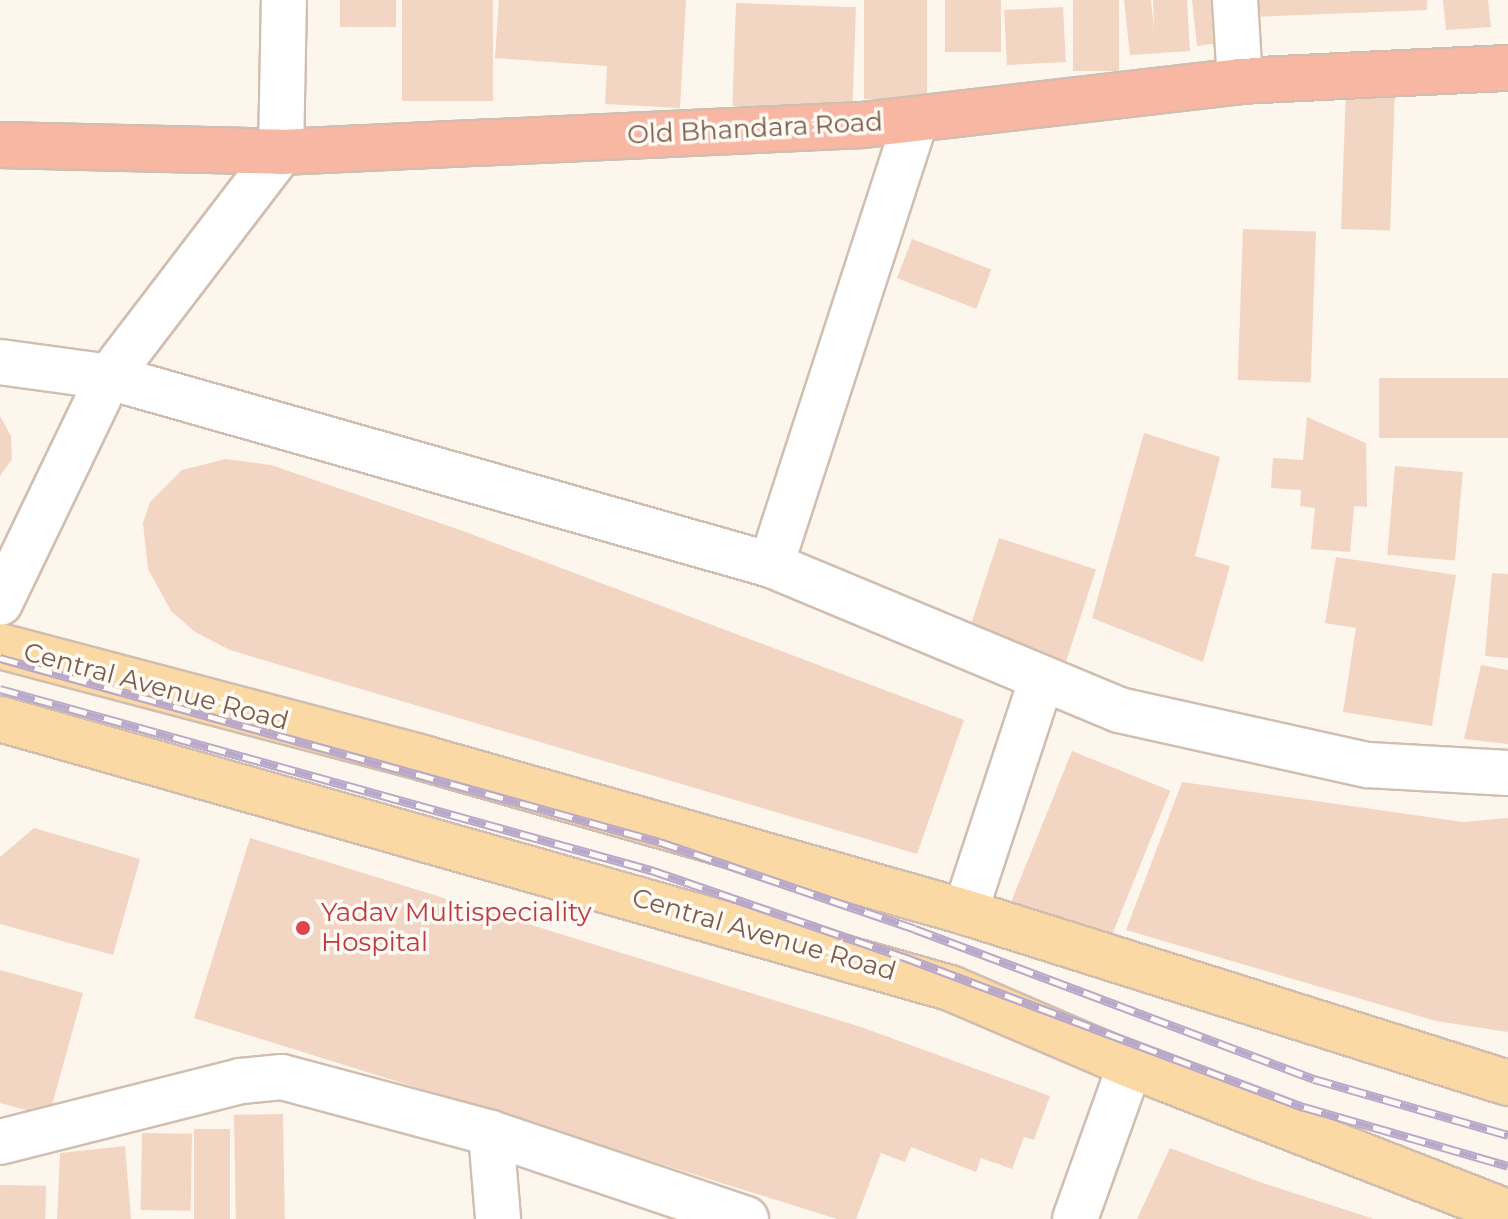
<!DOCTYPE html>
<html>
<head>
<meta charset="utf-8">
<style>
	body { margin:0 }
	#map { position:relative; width:1508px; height:1219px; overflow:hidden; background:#fdf6ec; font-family:Montserrat,sans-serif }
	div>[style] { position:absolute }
	.building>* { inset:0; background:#f3d5c3; transform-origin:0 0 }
	.roads { filter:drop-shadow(2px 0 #d1beb0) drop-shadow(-2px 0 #d1beb0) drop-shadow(0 2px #d1beb0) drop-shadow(0 -2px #d1beb0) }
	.street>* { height:44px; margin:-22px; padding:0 22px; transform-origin:22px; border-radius:22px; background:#fff }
	.secondary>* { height:44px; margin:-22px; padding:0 22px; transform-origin:22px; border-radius:22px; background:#fff }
	.primary>* { height:44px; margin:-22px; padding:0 22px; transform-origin:22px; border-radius:22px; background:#fbd9a5 }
	.highway>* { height:44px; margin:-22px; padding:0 22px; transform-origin:22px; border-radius:22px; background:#f7b7a3 }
	.rail>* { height:9px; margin-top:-4.5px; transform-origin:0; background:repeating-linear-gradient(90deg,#fffaf3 0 18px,#b9a8c9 0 36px); box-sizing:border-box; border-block:2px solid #b9a8c9 }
	.dots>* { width:22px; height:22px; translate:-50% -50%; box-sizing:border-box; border:4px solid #fffaf3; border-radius:50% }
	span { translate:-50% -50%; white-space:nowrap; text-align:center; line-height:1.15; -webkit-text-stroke:7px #fffaf3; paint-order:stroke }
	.street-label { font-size:26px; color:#7a5c4d }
	.health-label { font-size:26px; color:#be3a42 }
	.left { translate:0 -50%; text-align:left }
</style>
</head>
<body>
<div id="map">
	<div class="building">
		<i style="left:340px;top:0;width:56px;height:27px"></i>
		<i style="left:402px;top:0;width:91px;height:101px"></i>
		<i style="clip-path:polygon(499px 0,686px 0,680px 108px,605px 104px,607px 66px,495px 58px)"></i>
		<i style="left:864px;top:0;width:63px;height:99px"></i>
		<i style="left:945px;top:0;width:56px;height:52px"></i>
		<i style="left:1073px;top:0;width:46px;height:71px"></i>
		<i style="clip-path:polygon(1124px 0,1151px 0,1154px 30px,1153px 0,1187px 0,1190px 51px,1130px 55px)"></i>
		<i style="clip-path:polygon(1192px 0,1218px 0,1227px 42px,1197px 46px)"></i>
		<i style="clip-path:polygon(1253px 0,1427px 0,1427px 10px,1253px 17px)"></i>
		<i style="clip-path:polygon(1443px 0,1488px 0,1491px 27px,1446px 30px)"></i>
		<i style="left:736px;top:3px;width:120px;height:103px;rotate:2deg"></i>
		<i style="left:1063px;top:7px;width:55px;height:59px;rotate:87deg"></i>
		<i style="left:1346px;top:87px;width:49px;height:142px;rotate:2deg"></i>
		<i style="left:1243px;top:229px;width:73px;height:151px;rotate:2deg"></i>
		<i style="left:912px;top:239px;width:85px;height:42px;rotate:21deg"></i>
		<i style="left:1379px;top:378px;width:129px;height:60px"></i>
		<i style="clip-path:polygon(0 416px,11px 436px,12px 459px,0 476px)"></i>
		<i style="clip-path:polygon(1307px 417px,1366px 443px,1367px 507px,1354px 506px,1350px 552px,1311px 549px,1315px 508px,1300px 506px,1301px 490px,1271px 488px,1273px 458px,1303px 460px)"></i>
		<i style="clip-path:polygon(1144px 433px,1220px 457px,1195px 556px,1230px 566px,1203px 662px,1092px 618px)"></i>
		<i style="clip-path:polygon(226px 459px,271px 465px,463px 531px,964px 720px,917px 854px,230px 650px,195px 632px,171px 611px,148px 569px,143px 523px,150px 502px,182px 470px)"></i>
		<i style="left:1395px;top:466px;width:68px;height:89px;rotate:5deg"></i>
		<i style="left:999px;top:538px;width:102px;height:109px;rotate:18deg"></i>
		<i style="clip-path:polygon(1336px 557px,1456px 575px,1432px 726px,1343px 712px,1356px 628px,1325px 623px)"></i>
		<i style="clip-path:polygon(1492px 573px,1508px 574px,1508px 658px,1485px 656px)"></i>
		<i style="clip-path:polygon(1481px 665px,1508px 670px,1508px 744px,1464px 739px)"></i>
		<i style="left:1072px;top:751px;width:106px;height:162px;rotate:22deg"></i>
		<i style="clip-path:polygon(1182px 782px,1463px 822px,1508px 818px,1508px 1032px,1436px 1021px,1126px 930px)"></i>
		<i style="clip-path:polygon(34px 828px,140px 859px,113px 955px,0 924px,0 857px)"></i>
		<i style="clip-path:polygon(250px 838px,861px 1027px,1050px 1096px,1034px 1140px,1024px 1137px,1012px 1169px,981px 1158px,976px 1172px,911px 1147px,905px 1162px,881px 1153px,856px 1219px,837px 1219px,194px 1018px)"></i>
		<i style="clip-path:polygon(0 970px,83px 993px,49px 1116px,0 1103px)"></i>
		<i style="left:283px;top:1114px;width:105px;height:49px;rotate:89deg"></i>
		<i style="left:194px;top:1129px;width:36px;height:90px"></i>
		<i style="left:142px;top:1133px;width:50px;height:77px;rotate:1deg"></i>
		<i style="clip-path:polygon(125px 1146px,131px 1219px,57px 1219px,60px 1153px)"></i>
		<i style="clip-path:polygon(1170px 1148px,1260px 1182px,1374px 1219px,1137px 1219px)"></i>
		<i style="left:0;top:1185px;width:46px;height:34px;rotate:1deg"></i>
	</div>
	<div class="roads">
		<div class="street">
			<i style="left:1235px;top:0;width:81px;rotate:86.5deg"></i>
			<i style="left:0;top:362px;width:110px;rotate:7.8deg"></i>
			<i style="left:109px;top:377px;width:688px;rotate:15.85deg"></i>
			<i style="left:771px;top:565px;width:377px;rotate:22.6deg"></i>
			<i style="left:1119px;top:710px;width:255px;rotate:12.5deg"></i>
			<i style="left:1368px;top:765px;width:140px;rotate:3.3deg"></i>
			<i style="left:771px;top:565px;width:467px;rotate:-72deg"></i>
			<i style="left:965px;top:912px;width:243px;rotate:-71.8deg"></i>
			<i style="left:491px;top:1133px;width:86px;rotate:85.3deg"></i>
			<i style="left:0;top:1142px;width:249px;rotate:-14.2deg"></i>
			<i style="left:241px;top:1081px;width:41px;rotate:-5.6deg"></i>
			<i style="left:282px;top:1077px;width:216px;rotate:15deg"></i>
			<i style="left:491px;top:1133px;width:269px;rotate:18.6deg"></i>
			<i style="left:1075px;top:1219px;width:164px;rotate:-70.3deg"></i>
		</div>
		<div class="secondary">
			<i style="left:0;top:603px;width:251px;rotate:-64.3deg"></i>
			<i style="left:109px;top:377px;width:283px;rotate:-52.6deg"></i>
			<i style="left:281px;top:152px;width:152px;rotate:-88.9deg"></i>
		</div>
		<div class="primary">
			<i style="left:0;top:646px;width:438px;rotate:14.8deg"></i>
			<i style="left:423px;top:758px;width:563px;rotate:15.86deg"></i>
			<i style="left:965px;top:912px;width:569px;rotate:17.48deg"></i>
			<i style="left:0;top:719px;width:987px;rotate:15.81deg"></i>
			<i style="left:950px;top:988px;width:196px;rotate:23.2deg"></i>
			<i style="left:1130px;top:1065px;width:406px;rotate:21.3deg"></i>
		</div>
		<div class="highway">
			<i style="left:0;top:145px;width:281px;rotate:1.4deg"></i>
			<i style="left:281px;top:152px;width:582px;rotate:-2.66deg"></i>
			<i style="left:862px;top:125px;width:381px;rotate:-6.6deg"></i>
			<i style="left:1240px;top:81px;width:268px;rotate:-2.8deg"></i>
		</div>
	</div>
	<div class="rail">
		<i style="left:0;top:658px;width:685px;rotate:15.58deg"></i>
		<i style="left:660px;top:842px;width:269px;rotate:18.8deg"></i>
		<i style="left:915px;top:929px;width:426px;rotate:20.6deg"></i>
		<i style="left:1314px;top:1079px;width:202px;rotate:16.1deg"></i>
		<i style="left:0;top:689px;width:676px;rotate:15.54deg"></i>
		<i style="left:651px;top:870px;width:268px;rotate:19deg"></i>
		<i style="left:904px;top:957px;width:427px;rotate:20.6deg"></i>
		<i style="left:1304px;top:1107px;width:212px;rotate:16.1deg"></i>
	</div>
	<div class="dots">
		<i style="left:303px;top:928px;background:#e0444e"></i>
	</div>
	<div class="street-label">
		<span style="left:755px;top:129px;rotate:-3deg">Old Bhandara Road</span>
		<span style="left:156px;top:687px;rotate:15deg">Central Avenue Road</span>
		<span style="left:764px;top:935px;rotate:16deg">Central Avenue Road</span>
	</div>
	<div class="health-label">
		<span class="left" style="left:321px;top:928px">Yadav Multispeciality<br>Hospital</span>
	</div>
</div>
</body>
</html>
